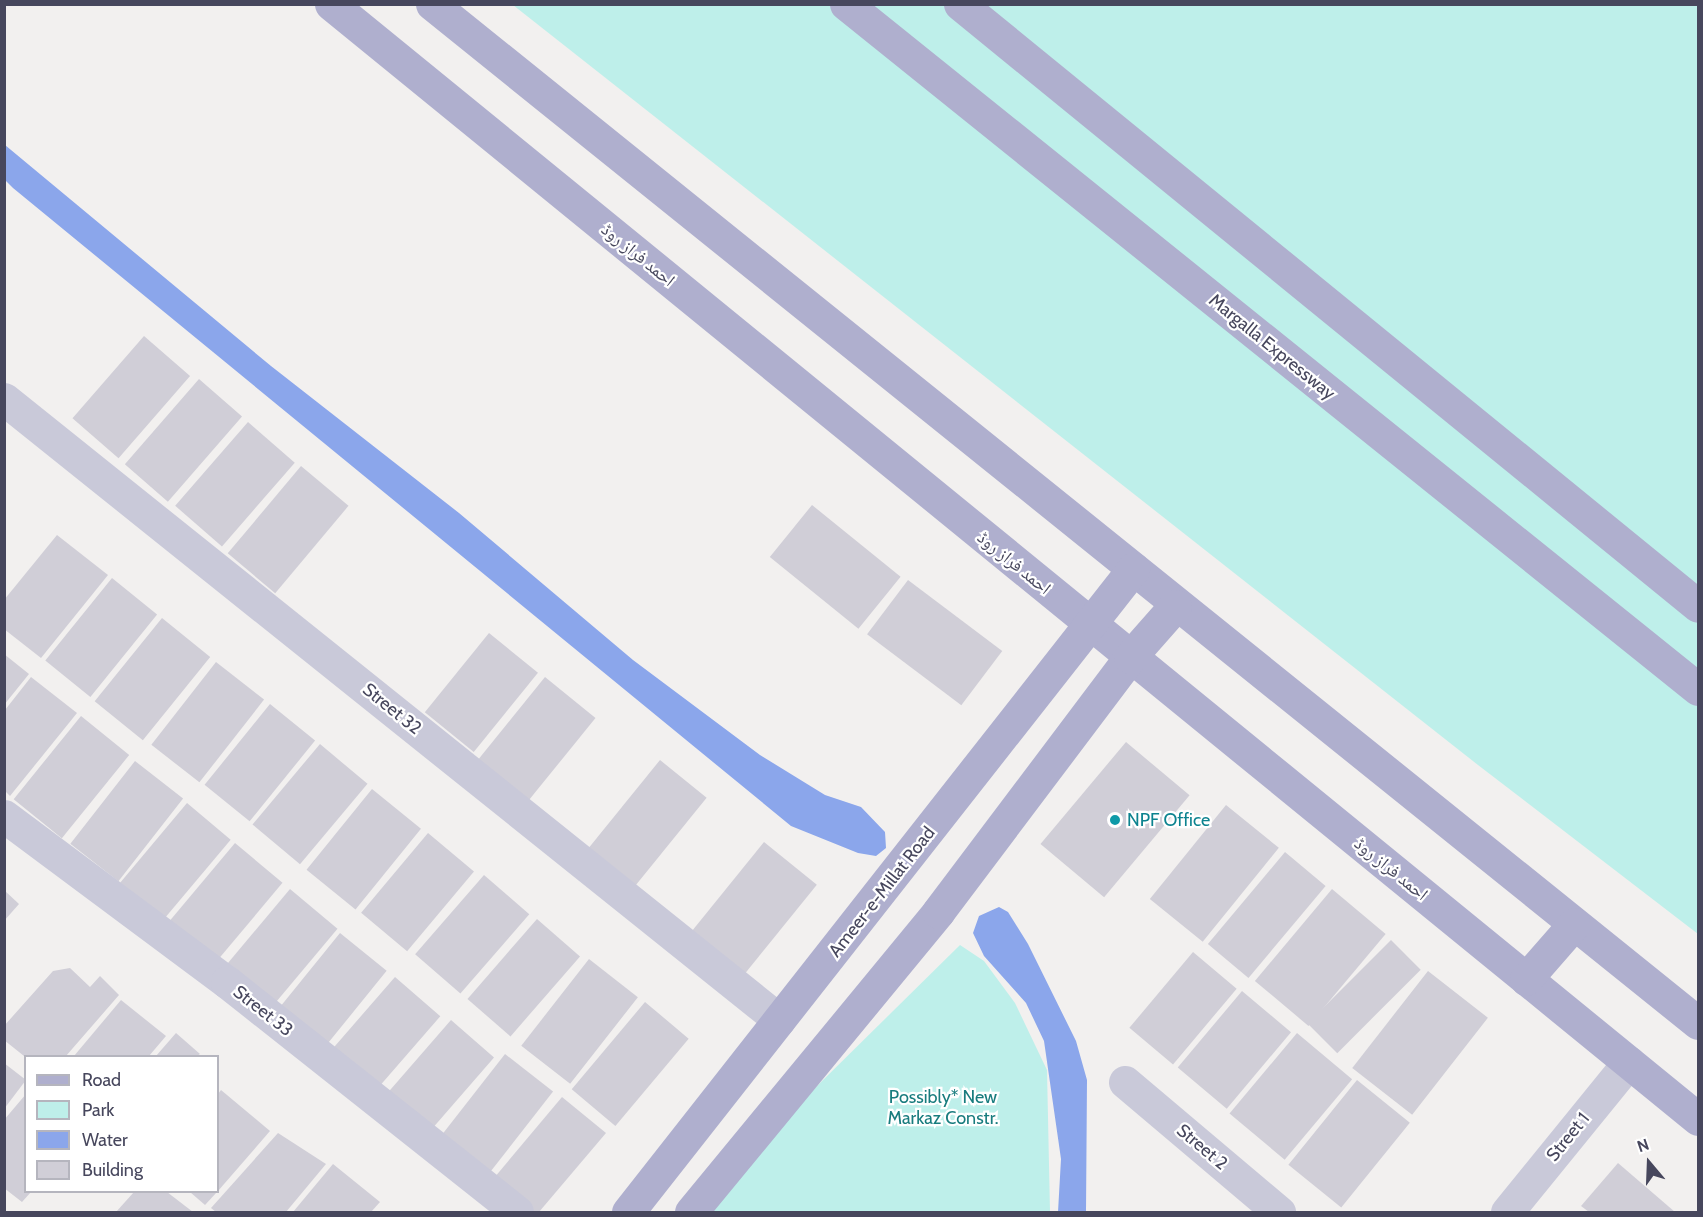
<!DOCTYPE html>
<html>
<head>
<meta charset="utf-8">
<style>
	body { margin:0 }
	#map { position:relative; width:1703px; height:1217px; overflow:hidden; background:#f2f0ef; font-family:Cabin,"Noto Naskh Arabic",sans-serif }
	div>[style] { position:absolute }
	.green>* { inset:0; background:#beefea }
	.water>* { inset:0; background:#8ba6eb }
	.building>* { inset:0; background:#d0ced7; transform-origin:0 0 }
	.minor>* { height:33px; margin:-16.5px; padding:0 16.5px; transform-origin:16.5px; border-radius:16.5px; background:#c9c9d9 }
	.major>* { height:33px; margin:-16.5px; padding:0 16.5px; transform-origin:16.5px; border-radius:16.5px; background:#afafce }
	.dots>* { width:16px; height:16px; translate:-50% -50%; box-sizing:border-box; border:3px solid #fff; border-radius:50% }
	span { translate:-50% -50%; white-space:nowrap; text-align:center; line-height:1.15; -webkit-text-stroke:4.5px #fff; paint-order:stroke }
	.street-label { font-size:18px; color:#47475d }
	.culture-label { font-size:18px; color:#0d838f }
	.left { translate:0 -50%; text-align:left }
	.park-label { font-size:18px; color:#187c7e }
	.frame { position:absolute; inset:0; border:6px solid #47475d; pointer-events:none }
	.legend { position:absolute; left:24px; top:1055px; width:195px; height:138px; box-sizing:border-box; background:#fff; border:2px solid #b5b5be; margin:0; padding:8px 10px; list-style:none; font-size:18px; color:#47475d }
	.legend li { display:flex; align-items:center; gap:12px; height:30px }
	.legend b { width:30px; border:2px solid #b5b5be }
	.north { position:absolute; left:1619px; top:1133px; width:60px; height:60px; -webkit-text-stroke:4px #fff; paint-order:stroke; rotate:341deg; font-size:16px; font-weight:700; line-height:24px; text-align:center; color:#47475d }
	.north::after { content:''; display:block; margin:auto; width:21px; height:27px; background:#47475d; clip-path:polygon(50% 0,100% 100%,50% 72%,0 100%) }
</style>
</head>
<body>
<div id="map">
	<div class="green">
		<i style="clip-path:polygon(513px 5px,1698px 5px,1698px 934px,1478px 765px)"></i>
		<i style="clip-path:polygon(960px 945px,984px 961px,1015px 1003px,1047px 1070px,1050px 1212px,699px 1212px,750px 1152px)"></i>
	</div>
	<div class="water">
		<i style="clip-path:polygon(5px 145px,271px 366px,459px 513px,633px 660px,760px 755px,825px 795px,861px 807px,885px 832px,886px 848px,876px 856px,858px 853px,791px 826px,13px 188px,5px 180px)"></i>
		<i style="clip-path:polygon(999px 907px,1008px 912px,1028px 944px,1076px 1041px,1087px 1080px,1086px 1212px,1058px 1212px,1061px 1159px,1044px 1041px,1026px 1003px,984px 956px,973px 933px,979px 916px)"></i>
	</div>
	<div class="building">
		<i style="left:144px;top:336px;width:61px;height:109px;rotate:41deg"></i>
		<i style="left:199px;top:379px;width:57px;height:113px;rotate:41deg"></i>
		<i style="left:248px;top:422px;width:62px;height:111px;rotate:41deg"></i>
		<i style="left:301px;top:466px;width:62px;height:114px;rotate:40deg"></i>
		<i style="left:812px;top:505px;width:114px;height:67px;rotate:39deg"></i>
		<i style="clip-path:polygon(57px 535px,108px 575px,41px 658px,4px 629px,4px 600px)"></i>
		<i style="left:112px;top:578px;width:58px;height:106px;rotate:39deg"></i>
		<i style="left:908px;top:580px;width:118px;height:68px;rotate:37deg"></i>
		<i style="left:162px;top:618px;width:62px;height:107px;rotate:39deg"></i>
		<i style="left:489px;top:633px;width:63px;height:102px;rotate:39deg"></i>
		<i style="clip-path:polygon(4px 654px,29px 674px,4px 705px)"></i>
		<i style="left:216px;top:662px;width:61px;height:105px;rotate:38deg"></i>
		<i style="clip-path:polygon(31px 677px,77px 713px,10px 796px,5px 791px,5px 710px)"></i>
		<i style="left:545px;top:677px;width:65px;height:107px;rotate:39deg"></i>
		<i style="left:270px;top:704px;width:58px;height:104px;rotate:39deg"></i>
		<i style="left:81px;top:716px;width:62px;height:107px;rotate:39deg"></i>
		<i style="left:1126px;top:742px;width:83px;height:133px;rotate:40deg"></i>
		<i style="left:320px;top:744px;width:62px;height:105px;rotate:40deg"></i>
		<i style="left:660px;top:760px;width:60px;height:113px;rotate:39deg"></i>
		<i style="left:135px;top:761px;width:61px;height:105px;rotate:38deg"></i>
		<i style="left:372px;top:789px;width:63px;height:104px;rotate:39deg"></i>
		<i style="left:187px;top:803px;width:57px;height:104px;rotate:40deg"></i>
		<i style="left:1226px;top:805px;width:68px;height:121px;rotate:39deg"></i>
		<i style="left:428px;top:833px;width:60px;height:104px;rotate:40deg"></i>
		<i style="left:764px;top:842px;width:68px;height:117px;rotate:39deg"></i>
		<i style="left:235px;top:843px;width:62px;height:106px;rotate:40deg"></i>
		<i style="left:1285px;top:852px;width:53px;height:120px;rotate:40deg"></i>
		<i style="left:484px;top:875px;width:60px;height:105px;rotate:41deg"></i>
		<i style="left:290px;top:889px;width:62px;height:104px;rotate:40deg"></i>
		<i style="left:1332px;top:889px;width:70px;height:120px;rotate:40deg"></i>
		<i style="clip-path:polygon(4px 890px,19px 904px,4px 921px)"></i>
		<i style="left:537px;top:919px;width:57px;height:106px;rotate:41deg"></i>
		<i style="left:340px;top:933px;width:60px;height:104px;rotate:39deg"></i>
		<i style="left:1391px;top:940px;width:42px;height:118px;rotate:45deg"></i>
		<i style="left:1193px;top:952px;width:57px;height:99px;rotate:40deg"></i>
		<i style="left:589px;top:959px;width:62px;height:110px;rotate:38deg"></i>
		<i style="clip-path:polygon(70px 968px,90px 987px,100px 976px,119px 995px,66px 1056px,24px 1056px,4px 1040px,4px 1026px,53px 971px)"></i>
		<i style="left:1428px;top:971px;width:76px;height:123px;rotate:38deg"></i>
		<i style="left:395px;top:977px;width:60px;height:104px;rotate:41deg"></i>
		<i style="left:1242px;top:991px;width:64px;height:100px;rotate:40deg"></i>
		<i style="clip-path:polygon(121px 1000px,166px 1036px,149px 1056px,74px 1056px)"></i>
		<i style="left:645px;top:1002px;width:57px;height:114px;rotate:40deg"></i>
		<i style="left:451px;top:1020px;width:57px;height:106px;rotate:41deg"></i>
		<i style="clip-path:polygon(176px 1033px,200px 1054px,197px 1056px,156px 1056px)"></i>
		<i style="left:1297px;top:1033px;width:72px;height:105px;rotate:40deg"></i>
		<i style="left:505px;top:1054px;width:61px;height:111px;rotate:38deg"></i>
		<i style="clip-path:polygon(4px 1063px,26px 1080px,4px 1109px)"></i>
		<i style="left:1357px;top:1080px;width:68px;height:109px;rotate:39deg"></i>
		<i style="clip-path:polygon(221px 1090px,270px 1131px,218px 1191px,218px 1094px)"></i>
		<i style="clip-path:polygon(26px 1094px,26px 1192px,31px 1192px,22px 1202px,4px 1188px,4px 1120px)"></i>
		<i style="clip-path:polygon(562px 1097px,606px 1133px,539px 1212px,524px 1212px,489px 1184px)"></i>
		<i style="clip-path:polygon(278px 1133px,326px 1164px,286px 1212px,216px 1212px,211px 1208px)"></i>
		<i style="clip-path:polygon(1618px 1163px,1675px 1212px,1589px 1212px,1581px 1206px)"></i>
		<i style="clip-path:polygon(333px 1164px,380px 1202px,371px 1212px,293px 1212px)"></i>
		<i style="clip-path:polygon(134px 1192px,167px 1192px,193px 1212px,116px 1212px)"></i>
		<i style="clip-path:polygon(190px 1192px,217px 1192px,205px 1205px)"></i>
	</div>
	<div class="minor">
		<i style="left:4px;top:399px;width:993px;rotate:38.7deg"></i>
		<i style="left:4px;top:816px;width:278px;rotate:36.7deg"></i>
		<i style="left:227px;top:982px;width:370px;rotate:38.4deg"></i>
		<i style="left:1125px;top:1082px;width:202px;rotate:40.2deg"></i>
		<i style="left:1507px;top:1212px;width:193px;rotate:-50.9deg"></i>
	</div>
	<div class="major">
		<i style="left:331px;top:4px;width:1764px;rotate:39.2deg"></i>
		<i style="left:432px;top:4px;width:1625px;rotate:38.83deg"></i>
		<i style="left:846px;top:4px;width:1093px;rotate:38.8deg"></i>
		<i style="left:960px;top:4px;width:952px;rotate:39.2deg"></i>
		<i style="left:1526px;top:979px;width:73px;rotate:-48.9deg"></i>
		<i style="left:628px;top:1212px;width:818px;rotate:-51.85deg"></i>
		<i style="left:691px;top:1212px;width:389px;rotate:-50.5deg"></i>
		<i style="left:938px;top:912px;width:319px;rotate:-53deg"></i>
		<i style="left:1130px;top:657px;width:68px;rotate:-48.6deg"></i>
	</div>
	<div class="dots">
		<i style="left:1115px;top:820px;background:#0f9aa8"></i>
	</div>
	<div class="street-label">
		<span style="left:638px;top:255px;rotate:39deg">احمد فراز روڈ</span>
		<span style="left:1272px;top:347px;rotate:39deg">Margalla Expressway</span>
		<span style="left:1014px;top:563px;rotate:39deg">احمد فراز روڈ</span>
		<span style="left:392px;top:709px;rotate:39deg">Street 32</span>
		<span style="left:1391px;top:869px;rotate:39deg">احمد فراز روڈ</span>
		<span style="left:882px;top:892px;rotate:-52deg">Ameer-e-Millat Road</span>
		<span style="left:263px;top:1011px;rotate:38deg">Street 33</span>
		<span style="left:1568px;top:1137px;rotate:-51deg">Street 1</span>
		<span style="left:1202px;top:1147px;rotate:40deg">Street 2</span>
	</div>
	<div class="culture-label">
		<span class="left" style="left:1127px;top:820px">NPF Office</span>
	</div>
	<div class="park-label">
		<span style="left:943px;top:1108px">Possibly* New<br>Markaz Constr.</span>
	</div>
	<div class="frame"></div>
	<ul class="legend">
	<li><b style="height:8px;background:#afafce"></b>Road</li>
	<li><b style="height:16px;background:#beefea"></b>Park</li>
	<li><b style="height:16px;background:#8ba6eb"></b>Water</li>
	<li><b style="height:16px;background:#d0ced7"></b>Building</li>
	</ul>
	<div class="north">N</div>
</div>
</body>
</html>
